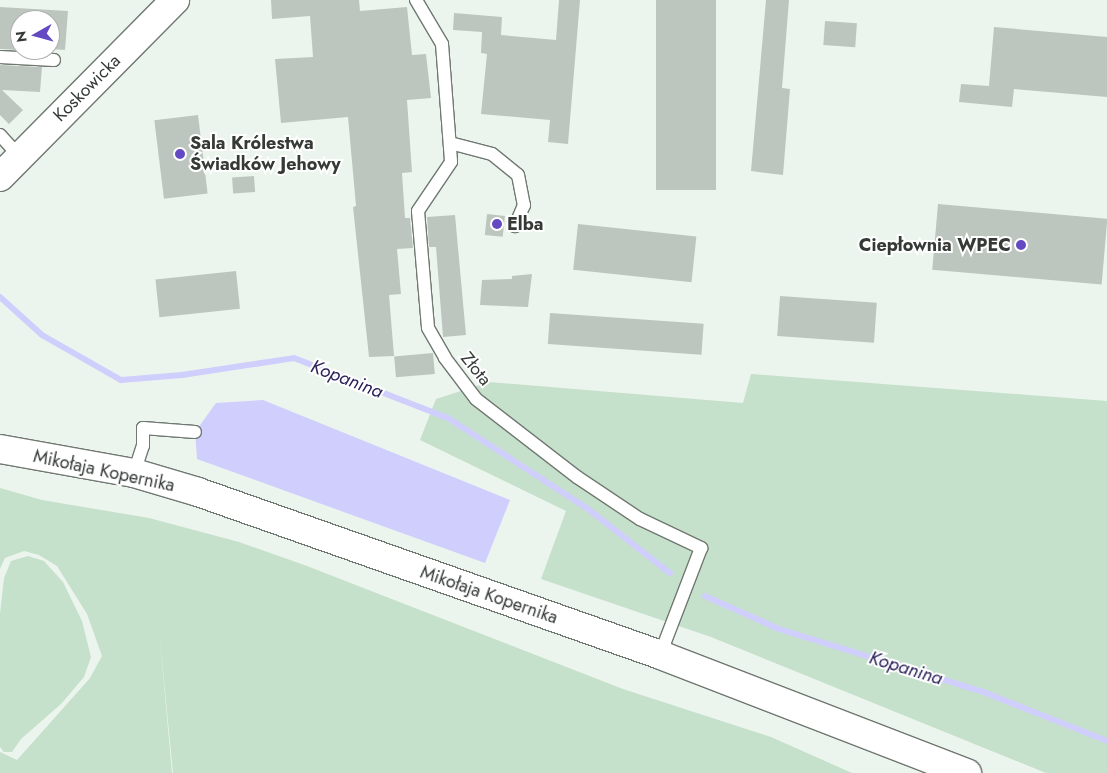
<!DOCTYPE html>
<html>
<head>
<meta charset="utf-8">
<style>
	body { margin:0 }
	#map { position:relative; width:1107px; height:773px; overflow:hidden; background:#ecf5ed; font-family:Jost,sans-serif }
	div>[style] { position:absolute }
	.green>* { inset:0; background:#c5e0cb }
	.water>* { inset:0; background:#d0cefd }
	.stream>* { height:6px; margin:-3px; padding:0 3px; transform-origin:3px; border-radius:3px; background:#d0cefd }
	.building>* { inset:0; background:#bdc6be; transform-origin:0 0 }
	.roads { filter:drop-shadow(1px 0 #707871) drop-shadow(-1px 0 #707871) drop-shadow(0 1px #707871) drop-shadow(0 -1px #707871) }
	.service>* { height:12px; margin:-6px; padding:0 6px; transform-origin:6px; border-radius:6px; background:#fff }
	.tertiary>* { height:28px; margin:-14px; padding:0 14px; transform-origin:14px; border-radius:14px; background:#fff }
	.dots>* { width:14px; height:14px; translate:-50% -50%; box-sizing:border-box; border:2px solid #fff; border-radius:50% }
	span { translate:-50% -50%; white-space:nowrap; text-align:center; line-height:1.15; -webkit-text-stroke:4px #fff; paint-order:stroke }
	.street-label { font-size:18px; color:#363a37 }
	.poi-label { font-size:18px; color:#363a37; font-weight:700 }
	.left { translate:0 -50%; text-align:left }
	.right { translate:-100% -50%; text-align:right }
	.water-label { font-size:19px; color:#2b2158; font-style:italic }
	.north { position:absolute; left:10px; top:10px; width:50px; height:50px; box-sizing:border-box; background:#fff; border:1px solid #afb0af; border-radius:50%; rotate:263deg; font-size:14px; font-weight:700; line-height:20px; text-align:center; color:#363a37 }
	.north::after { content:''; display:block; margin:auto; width:18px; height:22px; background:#634ac3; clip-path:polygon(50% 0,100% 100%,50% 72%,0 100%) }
</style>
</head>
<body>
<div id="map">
	<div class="green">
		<i style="clip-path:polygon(751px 374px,1107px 401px,1107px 773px,1046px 773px,711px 637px,541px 579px,566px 511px,420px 440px,436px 399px,489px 382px,743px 403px)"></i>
		<i style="clip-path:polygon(0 488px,42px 500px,149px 518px,239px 542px,307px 566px,623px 689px,771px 737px,852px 773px,173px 773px,159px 629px,172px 773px,0 773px,0 752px,17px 760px,90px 678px,102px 656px,87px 614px,57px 566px,39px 555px,24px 551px,5px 558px,0 569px)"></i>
		<i style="clip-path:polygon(28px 556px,44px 561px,63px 582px,82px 621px,91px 657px,84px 677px,61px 704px,21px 739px,12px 752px,4px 752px,0 747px,0 614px,4px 578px,11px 561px)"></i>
	</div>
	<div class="water">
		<i style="clip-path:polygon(263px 400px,510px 500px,485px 563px,197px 459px,195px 432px,216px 403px)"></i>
	</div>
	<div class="stream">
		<i style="left:0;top:297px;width:57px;rotate:42.1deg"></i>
		<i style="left:42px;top:335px;width:91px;rotate:29.7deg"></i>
		<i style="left:121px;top:380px;width:61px;rotate:-4.7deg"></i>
		<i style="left:182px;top:375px;width:113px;rotate:-8.6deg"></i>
		<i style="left:294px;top:358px;width:165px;rotate:21.3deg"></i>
		<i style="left:448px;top:418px;width:167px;rotate:33deg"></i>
		<i style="left:588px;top:509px;width:104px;rotate:38deg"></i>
		<i style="left:705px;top:596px;width:81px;rotate:24deg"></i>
		<i style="left:779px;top:629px;width:211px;rotate:17.1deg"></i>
		<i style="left:981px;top:691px;width:136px;rotate:21.6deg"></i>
	</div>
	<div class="building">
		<i style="clip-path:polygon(271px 0,359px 0,360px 11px,407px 7px,412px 55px,426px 54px,431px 98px,407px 100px,412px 172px,402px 173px,405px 218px,410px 218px,413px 248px,397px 249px,401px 294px,389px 295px,394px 356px,369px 357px,353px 207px,356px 206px,348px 117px,281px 123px,275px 59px,313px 57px,310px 16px,272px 19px)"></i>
		<i style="clip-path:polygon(559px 0,580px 0,568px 144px,548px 142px,550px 120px,481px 114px,487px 54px,481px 53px,482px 32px,453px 30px,454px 13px,502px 17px,501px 35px,556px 40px)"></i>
		<i style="left:656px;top:0;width:60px;height:190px"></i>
		<i style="clip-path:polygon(766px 0,789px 0,782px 88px,790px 89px,783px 175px,751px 171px)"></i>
		<i style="clip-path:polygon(0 7px,68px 11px,65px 50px,50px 49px,50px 20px,20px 20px,20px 50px,0 49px)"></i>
		<i style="left:825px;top:21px;width:32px;height:24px;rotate:4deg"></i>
		<i style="clip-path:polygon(994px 27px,1107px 37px,1107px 97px,1014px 89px,1012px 107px,959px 102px,961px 84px,989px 86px)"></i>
		<i style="clip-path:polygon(0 65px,42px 67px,40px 92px,2px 90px,23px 110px,9px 124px,0 115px)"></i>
		<i style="left:198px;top:115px;width:79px;height:44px;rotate:83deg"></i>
		<i style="left:254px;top:176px;width:16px;height:22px;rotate:86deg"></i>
		<i style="left:938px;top:204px;width:170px;height:66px;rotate:5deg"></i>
		<i style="left:487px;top:214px;width:18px;height:21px;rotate:6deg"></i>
		<i style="clip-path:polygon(455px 215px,466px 335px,443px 337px,436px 247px,429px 247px,427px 217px)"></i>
		<i style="left:578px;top:224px;width:119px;height:46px;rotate:6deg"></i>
		<i style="left:236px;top:271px;width:38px;height:81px;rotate:84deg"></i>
		<i style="clip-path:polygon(532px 274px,528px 307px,480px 305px,482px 280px,512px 279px,512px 276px)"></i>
		<i style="left:780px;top:296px;width:97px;height:40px;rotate:4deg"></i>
		<i style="left:550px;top:313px;width:154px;height:31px;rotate:4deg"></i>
		<i style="left:433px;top:353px;width:21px;height:39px;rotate:85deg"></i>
	</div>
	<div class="roads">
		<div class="service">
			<i style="left:416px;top:0;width:51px;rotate:59.4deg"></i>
			<i style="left:442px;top:44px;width:118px;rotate:85.6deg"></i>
			<i style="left:451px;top:162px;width:59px;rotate:124deg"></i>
			<i style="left:418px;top:211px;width:117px;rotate:85.1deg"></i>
			<i style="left:428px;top:328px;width:34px;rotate:60deg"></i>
			<i style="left:445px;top:358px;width:51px;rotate:52.9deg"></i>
			<i style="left:476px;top:399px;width:128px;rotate:37.7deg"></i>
			<i style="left:577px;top:477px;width:76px;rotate:33.7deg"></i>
			<i style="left:640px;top:519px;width:68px;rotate:25.4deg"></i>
			<i style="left:701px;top:548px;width:101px;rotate:111deg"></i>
			<i style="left:665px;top:642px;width:14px;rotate:98deg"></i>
			<i style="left:0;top:57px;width:54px;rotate:3.2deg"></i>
			<i style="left:0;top:135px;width:30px;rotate:48deg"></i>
			<i style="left:450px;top:143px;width:43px;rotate:14.7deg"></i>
			<i style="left:492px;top:154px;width:33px;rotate:39deg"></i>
			<i style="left:518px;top:175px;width:31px;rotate:79deg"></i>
			<i style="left:524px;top:205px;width:23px;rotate:113deg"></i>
			<i style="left:134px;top:473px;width:28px;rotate:-72deg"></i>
			<i style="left:143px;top:446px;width:18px;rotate:-90deg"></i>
			<i style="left:143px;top:428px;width:52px;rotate:4.4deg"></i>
		</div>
		<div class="tertiary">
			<i style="left:0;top:177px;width:249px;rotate:-45.3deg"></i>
			<i style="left:0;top:449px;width:136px;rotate:10.2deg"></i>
			<i style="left:134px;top:473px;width:67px;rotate:16.5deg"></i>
			<i style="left:198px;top:492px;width:493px;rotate:19.4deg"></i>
			<i style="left:663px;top:656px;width:326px;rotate:21.1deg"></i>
		</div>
	</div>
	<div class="dots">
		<i style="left:180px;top:154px;background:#634ac3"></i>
		<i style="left:497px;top:224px;background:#634ac3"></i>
		<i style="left:1021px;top:245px;background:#634ac3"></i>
	</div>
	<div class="street-label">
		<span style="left:87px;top:88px;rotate:-45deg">Koskowicka</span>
		<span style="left:476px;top:369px;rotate:51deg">Złota</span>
		<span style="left:104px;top:471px;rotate:12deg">Mikołaja Kopernika</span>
		<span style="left:489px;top:595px;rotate:19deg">Mikołaja Kopernika</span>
	</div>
	<div class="poi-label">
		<span class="left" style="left:190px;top:154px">Sala Królestwa<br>Świadków Jehowy</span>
		<span class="left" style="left:507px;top:224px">Elba</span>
		<span class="right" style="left:1011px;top:245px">Ciepłownia WPEC</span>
	</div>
	<div class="water-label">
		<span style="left:347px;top:379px;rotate:21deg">Kopanina</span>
		<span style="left:906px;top:668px;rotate:17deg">Kopanina</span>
	</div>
	<div class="north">N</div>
</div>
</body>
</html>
